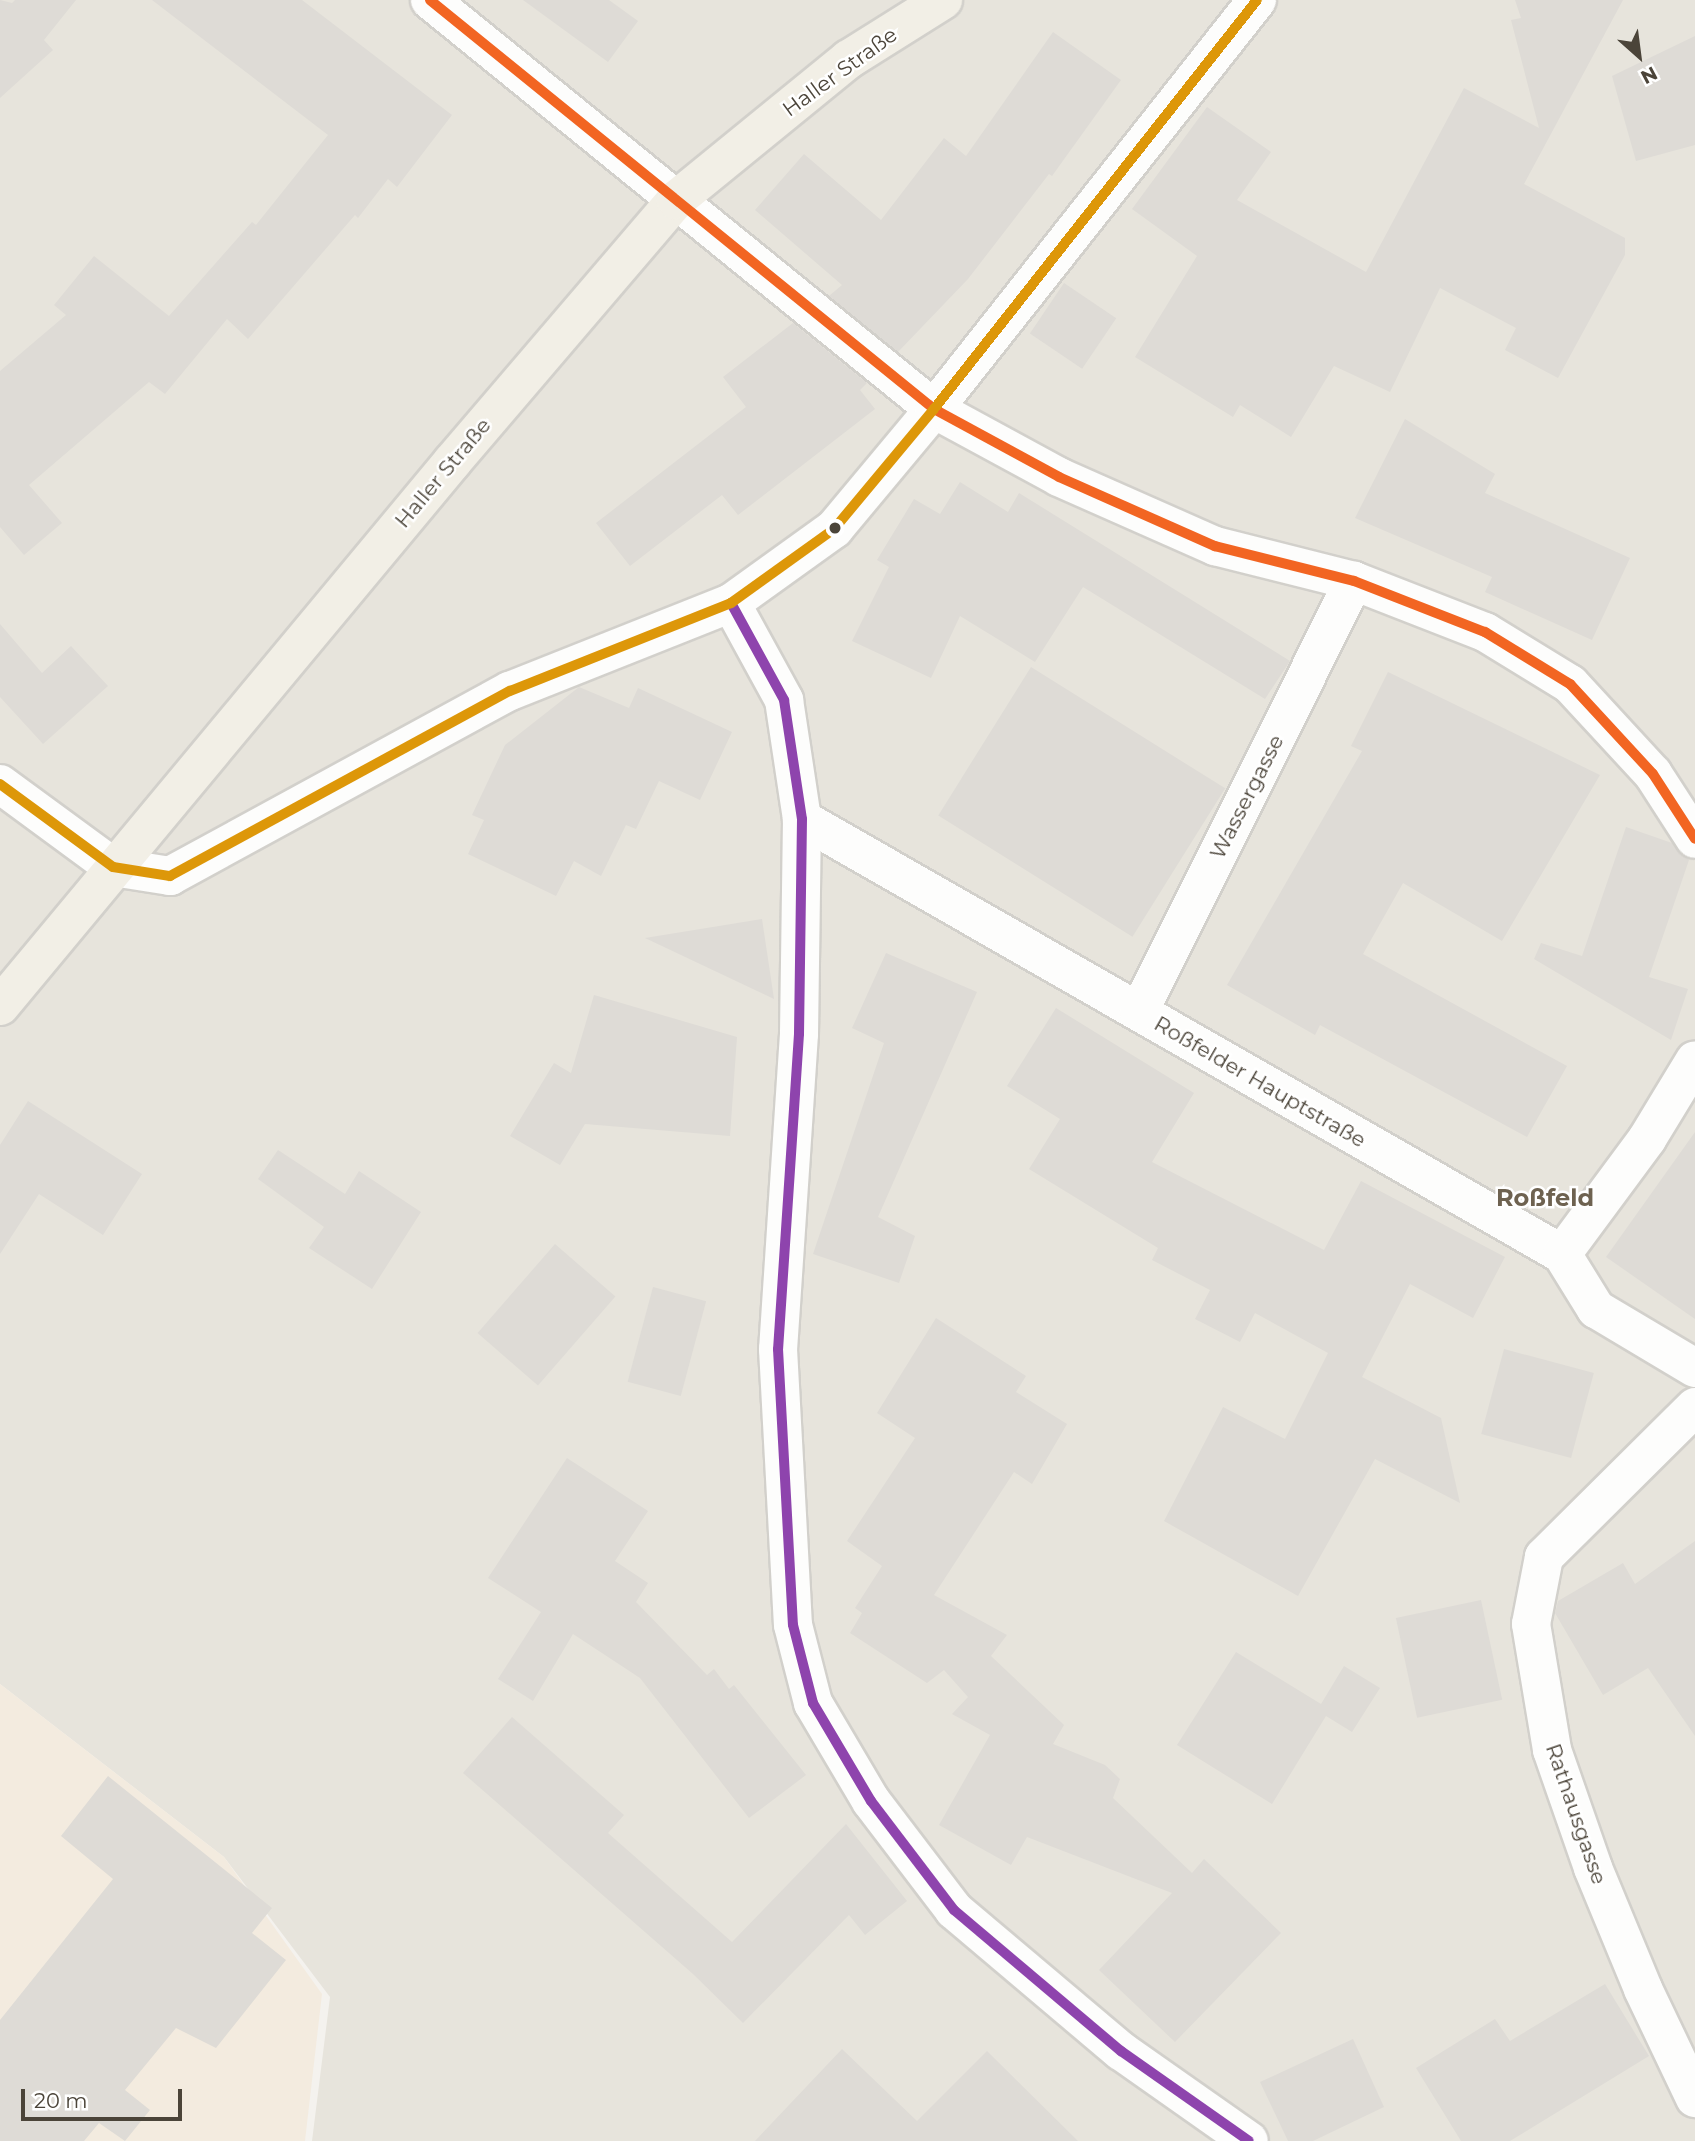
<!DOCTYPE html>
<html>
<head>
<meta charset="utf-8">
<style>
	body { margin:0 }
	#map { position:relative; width:1695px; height:2141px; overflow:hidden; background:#f4f2ee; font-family:Montserrat,sans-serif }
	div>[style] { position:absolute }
	.residential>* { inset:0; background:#e7e4dc }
	.commercial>* { inset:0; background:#f3ebdf }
	.building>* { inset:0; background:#dedbd6; transform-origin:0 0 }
	.roads { filter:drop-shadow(2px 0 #d2d0cb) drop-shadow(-2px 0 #d2d0cb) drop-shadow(0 2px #d2d0cb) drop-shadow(0 -2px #d2d0cb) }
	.minor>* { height:38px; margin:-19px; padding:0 19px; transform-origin:19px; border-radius:19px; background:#fdfdfc }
	.major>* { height:38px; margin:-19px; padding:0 19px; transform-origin:19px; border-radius:19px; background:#f2efe6 }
	.bus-1>* { height:10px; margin:-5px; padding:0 5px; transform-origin:5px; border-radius:5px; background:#f26522 }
	.bus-2>* { height:10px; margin:-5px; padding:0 5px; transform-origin:5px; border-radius:5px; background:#8e44ad }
	.bus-3>* { height:10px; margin:-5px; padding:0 5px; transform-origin:5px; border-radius:5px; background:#dd9709 }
	.dots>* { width:19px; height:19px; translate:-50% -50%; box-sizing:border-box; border:4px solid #fff; border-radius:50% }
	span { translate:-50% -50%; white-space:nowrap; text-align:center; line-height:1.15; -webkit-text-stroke:5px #fff; paint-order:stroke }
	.street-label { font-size:21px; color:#4b4439 }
	.quarter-label { font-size:24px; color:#6e6250; font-weight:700 }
	.north { position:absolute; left:1604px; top:21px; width:70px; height:70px; -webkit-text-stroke:5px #fff; paint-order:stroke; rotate:152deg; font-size:19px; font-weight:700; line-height:28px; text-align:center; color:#4b4439 }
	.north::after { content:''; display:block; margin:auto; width:24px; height:32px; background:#4b4439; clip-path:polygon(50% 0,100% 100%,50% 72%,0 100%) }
	.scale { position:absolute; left:21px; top:2089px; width:161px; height:32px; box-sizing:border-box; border:4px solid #4b4439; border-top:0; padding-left:9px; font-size:21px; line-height:24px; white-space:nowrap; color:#4b4439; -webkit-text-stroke:5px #fff; paint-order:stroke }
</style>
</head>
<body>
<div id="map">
	<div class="residential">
		<i style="clip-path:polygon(0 0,1695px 0,1695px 2141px,312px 2141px,330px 1997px,224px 1857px,0 1684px)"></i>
	</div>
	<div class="commercial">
		<i style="clip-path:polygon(0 1684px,224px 1857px,322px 1994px,305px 2141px,0 2141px)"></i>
	</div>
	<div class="building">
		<i style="clip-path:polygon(0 0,12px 3px,15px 0,76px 0,44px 40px,53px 50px,0 98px)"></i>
		<i style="clip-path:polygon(152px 0,302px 0,452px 115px,397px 187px,388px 179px,358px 218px,355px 215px,248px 339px,227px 319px,165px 394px,149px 382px,29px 485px,62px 523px,24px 555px,0 527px,0 371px,66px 315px,54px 305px,94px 256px,169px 316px,252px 222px,256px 225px,328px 135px)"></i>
		<i style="clip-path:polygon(523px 0,609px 0,638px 21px,608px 62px)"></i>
		<i style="clip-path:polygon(1515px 0,1623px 0,1524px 184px,1625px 238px,1625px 255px,1558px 378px,1505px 350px,1516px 328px,1440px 288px,1390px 392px,1334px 366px,1291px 437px,1240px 405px,1233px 417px,1135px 357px,1197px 256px,1132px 209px,1207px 107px,1271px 152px,1237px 200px,1366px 272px,1464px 88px,1539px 128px,1511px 20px,1521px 18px)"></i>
		<i style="clip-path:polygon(1053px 32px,1121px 80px,1052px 176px,1049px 174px,968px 279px,898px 352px,829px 296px,842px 285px,755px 210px,804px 154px,881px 220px,944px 138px,966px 156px)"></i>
		<i style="clip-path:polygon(1695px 36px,1695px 145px,1636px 161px,1612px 76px)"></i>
		<i style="left:1064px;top:283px;width:63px;height:61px;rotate:34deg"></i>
		<i style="clip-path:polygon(793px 323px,867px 383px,860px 390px,875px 409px,738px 515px,722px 495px,630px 566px,596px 523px,746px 407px,723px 377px)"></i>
		<i style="clip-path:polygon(1405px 419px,1495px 474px,1485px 493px,1630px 558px,1592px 640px,1485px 592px,1492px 577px,1355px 518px)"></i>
		<i style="clip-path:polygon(960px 482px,1008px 512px,1019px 493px,1290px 661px,1265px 699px,1083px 587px,1035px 662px,960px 616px,931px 678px,852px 641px,889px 567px,877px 560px,914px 499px,940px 514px)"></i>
		<i style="clip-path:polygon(0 624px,42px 673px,71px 646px,108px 686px,43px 744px,0 697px)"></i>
		<i style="left:1031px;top:667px;width:229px;height:175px;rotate:32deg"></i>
		<i style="clip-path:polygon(1388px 672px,1600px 775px,1502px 941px,1403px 883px,1363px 954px,1567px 1066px,1527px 1137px,1320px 1025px,1315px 1035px,1227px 985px,1362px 751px,1351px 746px)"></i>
		<i style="clip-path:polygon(579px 687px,629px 708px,638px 688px,732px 732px,700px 800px,659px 781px,636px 829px,626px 825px,601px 876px,574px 861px,556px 896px,468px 854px,484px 820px,472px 815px,505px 745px)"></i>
		<i style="clip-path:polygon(1626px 827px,1672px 843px,1689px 860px,1649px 977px,1688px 989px,1671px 1040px,1534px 959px,1541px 943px,1582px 956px)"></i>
		<i style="clip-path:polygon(762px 919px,774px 999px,645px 938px)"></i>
		<i style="clip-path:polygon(886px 953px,977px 992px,878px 1217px,915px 1236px,899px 1283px,813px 1254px,884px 1043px,852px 1028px)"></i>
		<i style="clip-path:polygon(594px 995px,737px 1037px,730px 1136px,585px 1124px,560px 1165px,510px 1136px,554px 1063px,571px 1073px)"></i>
		<i style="clip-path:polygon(1056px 1008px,1194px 1093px,1152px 1162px,1324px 1250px,1361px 1181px,1505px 1257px,1473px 1318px,1410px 1284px,1362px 1377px,1441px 1418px,1460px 1503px,1375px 1459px,1298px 1596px,1164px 1521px,1223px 1407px,1285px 1439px,1328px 1353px,1255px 1313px,1240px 1342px,1195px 1319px,1210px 1290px,1152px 1260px,1158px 1248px,1029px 1169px,1060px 1119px,1007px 1086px)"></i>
		<i style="clip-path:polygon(28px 1101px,142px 1174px,103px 1235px,39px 1194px,0 1254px,0 1145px)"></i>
		<i style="clip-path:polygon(1695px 1132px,1695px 1319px,1606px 1257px)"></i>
		<i style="clip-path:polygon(278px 1150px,345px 1194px,359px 1171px,421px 1212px,372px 1289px,309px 1248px,324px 1227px,258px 1179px)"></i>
		<i style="left:555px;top:1244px;width:80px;height:118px;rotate:41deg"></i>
		<i style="left:653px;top:1287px;width:55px;height:98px;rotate:15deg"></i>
		<i style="clip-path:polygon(936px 1318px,1026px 1376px,1016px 1392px,1067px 1424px,1032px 1484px,1014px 1472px,934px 1595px,1007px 1635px,991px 1656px,1064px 1725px,1053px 1744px,1105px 1765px,1120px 1779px,1113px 1798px,1192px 1873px,1204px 1859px,1281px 1933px,1175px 2042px,1099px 1970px,1172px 1893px,1027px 1837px,1011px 1865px,939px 1825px,990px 1735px,952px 1714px,968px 1697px,944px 1670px,927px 1683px,850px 1633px,862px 1613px,855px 1608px,882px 1566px,847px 1541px,915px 1438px,877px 1413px)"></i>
		<i style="left:1504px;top:1349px;width:93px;height:88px;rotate:15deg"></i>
		<i style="clip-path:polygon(567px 1458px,648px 1511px,615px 1561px,648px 1583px,636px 1602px,707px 1675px,714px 1669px,729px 1689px,734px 1685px,806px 1775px,749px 1818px,640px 1678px,573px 1634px,533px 1701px,498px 1679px,541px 1612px,488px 1578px)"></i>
		<i style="clip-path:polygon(1695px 1541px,1695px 1736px,1648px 1668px,1603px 1695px,1555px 1613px,1558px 1601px,1623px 1563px,1635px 1584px)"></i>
		<i style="left:1481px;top:1600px;width:102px;height:87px;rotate:78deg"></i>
		<i style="clip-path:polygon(1236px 1652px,1321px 1704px,1344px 1666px,1380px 1688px,1352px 1732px,1326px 1716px,1272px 1804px,1177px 1745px)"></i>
		<i style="clip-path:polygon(512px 1717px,624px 1815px,608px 1833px,732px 1942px,846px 1824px,907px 1901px,865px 1935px,849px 1915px,743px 2023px,693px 1974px,463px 1773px)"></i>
		<i style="clip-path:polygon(108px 1776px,272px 1908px,252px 1933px,286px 1960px,216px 2048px,176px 2028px,125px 2090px,150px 2110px,125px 2141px,99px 2123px,84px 2141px,0 2141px,0 2020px,113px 1879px,61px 1836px)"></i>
		<i style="clip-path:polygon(1605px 1984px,1649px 2056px,1510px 2141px,1461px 2141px,1416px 2068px,1495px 2019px,1510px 2041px)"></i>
		<i style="clip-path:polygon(1353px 2039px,1384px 2107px,1313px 2141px,1288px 2141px,1260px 2082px)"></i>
		<i style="clip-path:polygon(842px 2049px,917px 2121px,987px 2051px,1078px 2141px,755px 2141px)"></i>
	</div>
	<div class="roads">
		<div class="minor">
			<i style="left:430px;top:0;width:649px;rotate:39.06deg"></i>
			<i style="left:934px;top:409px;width:142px;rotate:28.5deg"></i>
			<i style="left:1059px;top:477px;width:171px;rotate:23.9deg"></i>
			<i style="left:1215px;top:546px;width:143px;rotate:14.1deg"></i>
			<i style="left:1354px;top:581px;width:141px;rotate:21.3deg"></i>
			<i style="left:1485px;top:632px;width:100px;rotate:31.5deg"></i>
			<i style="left:1570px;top:684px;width:122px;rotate:47.3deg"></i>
			<i style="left:1653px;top:774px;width:77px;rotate:57.1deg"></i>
			<i style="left:731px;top:603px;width:111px;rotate:61.3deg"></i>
			<i style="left:784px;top:700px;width:120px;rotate:81.4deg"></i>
			<i style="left:802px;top:819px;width:215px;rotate:90.8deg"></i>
			<i style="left:799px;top:1034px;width:316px;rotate:93.8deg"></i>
			<i style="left:778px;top:1349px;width:276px;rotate:86.9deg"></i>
			<i style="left:793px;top:1625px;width:81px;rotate:75.6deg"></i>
			<i style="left:813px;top:1703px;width:114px;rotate:59.4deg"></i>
			<i style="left:871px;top:1801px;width:137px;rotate:52.7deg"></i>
			<i style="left:954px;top:1910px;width:219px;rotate:40.2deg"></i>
			<i style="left:1121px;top:2051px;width:156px;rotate:35.1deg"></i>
			<i style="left:0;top:784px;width:140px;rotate:36.3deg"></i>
			<i style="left:113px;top:867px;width:58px;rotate:9deg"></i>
			<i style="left:170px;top:876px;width:387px;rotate:-28.6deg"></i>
			<i style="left:510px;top:691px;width:238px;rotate:-21.7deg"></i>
			<i style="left:731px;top:603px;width:127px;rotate:-35.7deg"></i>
			<i style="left:834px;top:529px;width:156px;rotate:-50.2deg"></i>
			<i style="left:934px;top:409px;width:521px;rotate:-51.7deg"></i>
			<i style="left:802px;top:819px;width:876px;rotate:29.79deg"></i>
			<i style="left:1562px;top:1254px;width:65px;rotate:58.3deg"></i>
			<i style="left:1596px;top:1309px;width:115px;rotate:30.8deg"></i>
			<i style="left:1139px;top:1012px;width:482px;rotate:-63.5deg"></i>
			<i style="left:1562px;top:1254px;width:143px;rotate:-53.5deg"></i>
			<i style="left:1647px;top:1139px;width:92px;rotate:-58.7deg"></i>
			<i style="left:1695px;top:1407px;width:213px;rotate:135.2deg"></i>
			<i style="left:1544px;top:1557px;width:68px;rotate:101deg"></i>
			<i style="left:1531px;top:1624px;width:128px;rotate:80.5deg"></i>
			<i style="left:1552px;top:1750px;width:125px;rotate:70.8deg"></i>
			<i style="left:1593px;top:1868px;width:131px;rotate:67.5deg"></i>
			<i style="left:1643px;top:1989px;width:121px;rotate:64.5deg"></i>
		</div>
		<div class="major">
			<i style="left:0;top:1006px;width:709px;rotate:-50.27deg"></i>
			<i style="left:453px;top:461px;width:343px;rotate:-49.5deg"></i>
			<i style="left:676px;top:200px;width:223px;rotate:-39.2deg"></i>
			<i style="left:849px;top:59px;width:111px;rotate:-32.1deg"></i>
		</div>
	</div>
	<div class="bus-1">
		<i style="left:430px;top:0;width:649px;rotate:39.06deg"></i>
		<i style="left:934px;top:409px;width:142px;rotate:28.5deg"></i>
		<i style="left:1059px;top:477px;width:171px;rotate:23.9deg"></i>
		<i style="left:1215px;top:546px;width:143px;rotate:14.1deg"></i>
		<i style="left:1354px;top:581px;width:141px;rotate:21.3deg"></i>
		<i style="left:1485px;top:632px;width:100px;rotate:31.5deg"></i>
		<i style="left:1570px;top:684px;width:122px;rotate:47.3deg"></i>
		<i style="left:1653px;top:774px;width:77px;rotate:57.1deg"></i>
	</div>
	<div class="bus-2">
		<i style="left:731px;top:603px;width:111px;rotate:61.3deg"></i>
		<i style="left:784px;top:700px;width:120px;rotate:81.4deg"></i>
		<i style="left:802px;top:819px;width:215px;rotate:90.8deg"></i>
		<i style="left:799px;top:1034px;width:316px;rotate:93.8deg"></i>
		<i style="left:778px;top:1349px;width:276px;rotate:86.9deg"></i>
		<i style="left:793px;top:1625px;width:81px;rotate:75.6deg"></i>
		<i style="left:813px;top:1703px;width:114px;rotate:59.4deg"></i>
		<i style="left:871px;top:1801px;width:137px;rotate:52.7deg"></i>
		<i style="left:954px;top:1910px;width:219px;rotate:40.2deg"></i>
		<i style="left:1121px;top:2051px;width:156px;rotate:35.1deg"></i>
	</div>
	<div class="bus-3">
		<i style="left:0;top:784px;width:140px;rotate:36.3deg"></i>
		<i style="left:113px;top:867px;width:58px;rotate:9deg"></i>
		<i style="left:170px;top:876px;width:387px;rotate:-28.6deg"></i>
		<i style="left:510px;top:691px;width:238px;rotate:-21.7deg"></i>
		<i style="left:731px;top:603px;width:127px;rotate:-35.7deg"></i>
		<i style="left:834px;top:529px;width:156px;rotate:-50.2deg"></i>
		<i style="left:934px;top:409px;width:521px;rotate:-51.7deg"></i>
	</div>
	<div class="dots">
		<i style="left:835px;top:528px;background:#4b4439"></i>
	</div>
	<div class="street-label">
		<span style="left:840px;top:72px;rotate:-36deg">Haller Straße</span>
		<span style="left:443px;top:473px;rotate:-50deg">Haller Straße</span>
		<span style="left:1247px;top:797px;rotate:-63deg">Wassergasse</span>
		<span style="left:1260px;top:1082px;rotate:30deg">Roßfelder Hauptstraße</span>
		<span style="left:1576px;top:1814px;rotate:71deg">Rathausgasse</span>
	</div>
	<div class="quarter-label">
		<span style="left:1545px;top:1198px">Roßfeld</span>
	</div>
	<div class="north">N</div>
	<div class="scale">20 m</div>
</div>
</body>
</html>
